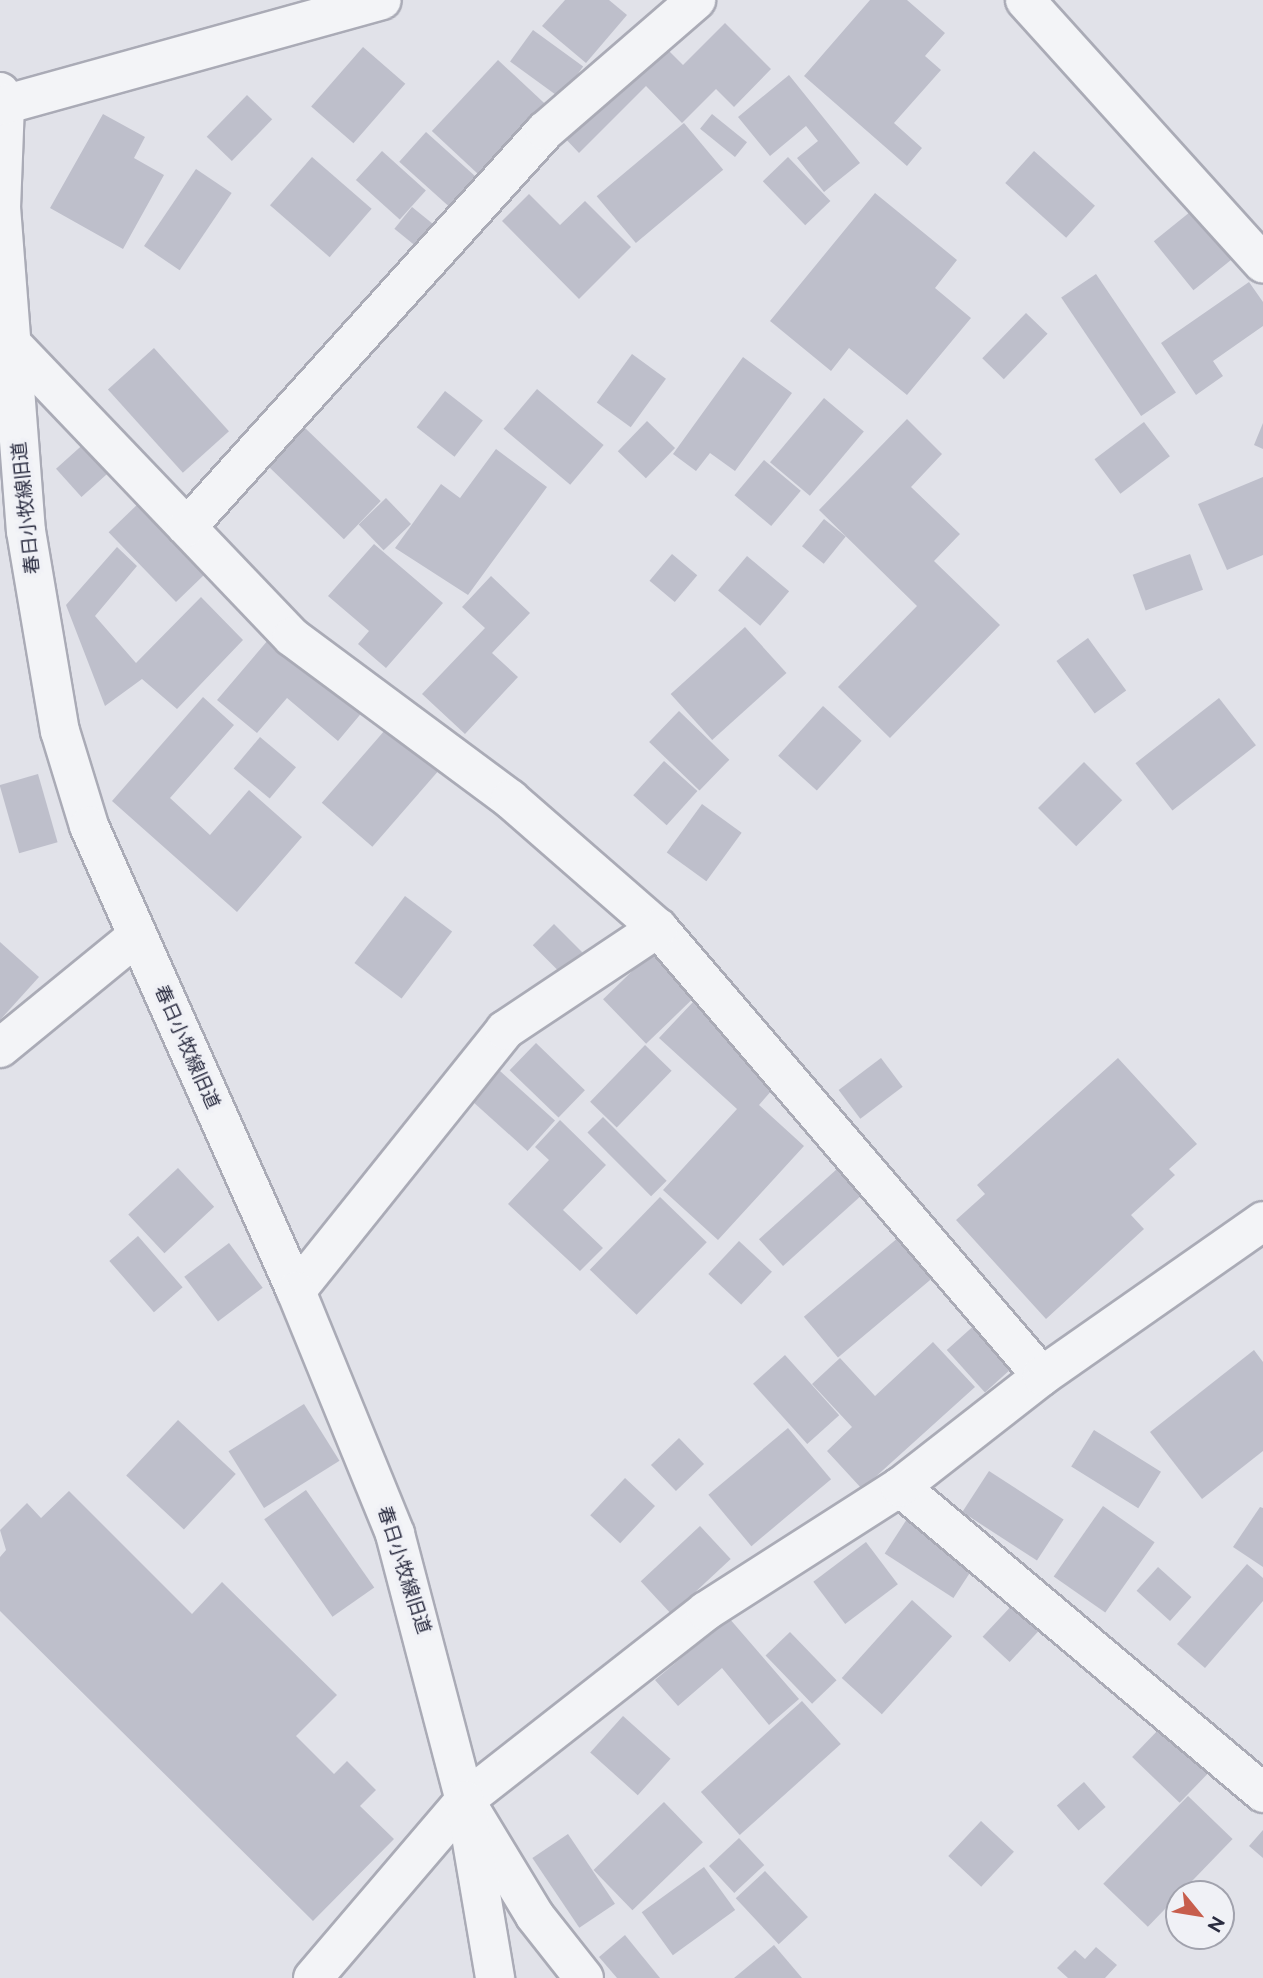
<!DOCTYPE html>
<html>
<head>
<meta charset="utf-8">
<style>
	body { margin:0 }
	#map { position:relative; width:1263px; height:1978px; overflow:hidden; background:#e1e2e9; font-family:Raleway,"Noto Sans JP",sans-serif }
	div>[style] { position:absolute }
	.building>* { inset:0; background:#bebfcb; transform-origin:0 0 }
	.roads { filter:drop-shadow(2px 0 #aaabb6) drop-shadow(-2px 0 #aaabb6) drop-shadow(0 2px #aaabb6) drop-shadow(0 -2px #aaabb6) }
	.minor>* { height:38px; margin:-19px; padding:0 19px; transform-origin:19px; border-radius:19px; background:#f3f4f7 }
	.tertiary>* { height:38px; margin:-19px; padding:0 19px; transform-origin:19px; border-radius:19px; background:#f3f4f7 }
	span { translate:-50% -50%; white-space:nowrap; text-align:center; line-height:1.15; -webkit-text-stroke:7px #f0f1f6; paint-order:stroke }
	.street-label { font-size:19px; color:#2a2c40 }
	.north { position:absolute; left:1165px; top:1880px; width:70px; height:70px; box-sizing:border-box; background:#f0f1f6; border:2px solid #a1a2ad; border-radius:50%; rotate:120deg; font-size:19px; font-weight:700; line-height:28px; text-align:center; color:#2a2c40 }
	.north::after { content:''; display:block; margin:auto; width:24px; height:32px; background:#c75e4d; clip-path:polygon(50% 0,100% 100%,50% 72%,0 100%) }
</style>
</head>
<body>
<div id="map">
	<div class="building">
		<i style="clip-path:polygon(565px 0,609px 0,627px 15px,586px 63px,542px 26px)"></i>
		<i style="clip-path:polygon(870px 0,907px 0,945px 33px,925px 56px,941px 70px,894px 123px,922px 148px,907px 166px,804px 76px)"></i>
		<i style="clip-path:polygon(725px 23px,771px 69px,734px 107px,716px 89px,682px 123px,646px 86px,579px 153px,562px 135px,658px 40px,683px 65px)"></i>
		<i style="left:533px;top:30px;width:62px;height:39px;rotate:36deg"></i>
		<i style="left:363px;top:47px;width:56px;height:79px;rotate:41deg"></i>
		<i style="left:498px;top:60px;width:69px;height:97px;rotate:43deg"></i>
		<i style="clip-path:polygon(789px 75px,860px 163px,824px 192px,797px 158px,818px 141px,806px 126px,770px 156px,738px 117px)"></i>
		<i style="left:247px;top:95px;width:35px;height:58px;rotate:44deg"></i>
		<i style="clip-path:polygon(103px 114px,145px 137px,134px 158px,164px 175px,123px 249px,50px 208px)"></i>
		<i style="left:712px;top:114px;width:45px;height:19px;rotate:39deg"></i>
		<i style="left:684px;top:123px;width:61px;height:114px;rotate:50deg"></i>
		<i style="left:426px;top:132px;width:73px;height:40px;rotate:42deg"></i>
		<i style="left:382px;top:151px;width:59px;height:39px;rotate:42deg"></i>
		<i style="left:1034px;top:151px;width:82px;height:43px;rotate:42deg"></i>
		<i style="left:312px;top:157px;width:79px;height:64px;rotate:41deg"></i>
		<i style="left:788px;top:157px;width:61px;height:35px;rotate:46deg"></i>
		<i style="left:196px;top:169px;width:43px;height:93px;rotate:34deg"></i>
		<i style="clip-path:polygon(875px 193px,957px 260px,935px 288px,971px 318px,907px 395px,849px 348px,831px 371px,770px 321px)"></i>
		<i style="clip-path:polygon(529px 194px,560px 225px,585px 201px,631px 247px,579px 299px,502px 221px)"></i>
		<i style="left:412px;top:207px;width:27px;height:28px;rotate:39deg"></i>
		<i style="left:1195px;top:208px;width:63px;height:53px;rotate:51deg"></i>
		<i style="left:1096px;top:274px;width:143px;height:42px;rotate:56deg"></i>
		<i style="clip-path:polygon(1249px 282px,1263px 302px,1263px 326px,1213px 361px,1223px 376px,1196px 395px,1161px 343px)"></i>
		<i style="left:1026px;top:313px;width:30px;height:63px;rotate:44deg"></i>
		<i style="left:154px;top:348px;width:112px;height:62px;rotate:48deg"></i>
		<i style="left:632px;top:354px;width:42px;height:60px;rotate:36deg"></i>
		<i style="clip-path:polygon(743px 357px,792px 393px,735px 471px,710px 453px,696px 471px,673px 454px)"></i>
		<i style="left:537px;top:389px;width:87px;height:52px;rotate:40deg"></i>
		<i style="left:445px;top:391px;width:48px;height:46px;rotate:38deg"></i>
		<i style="left:824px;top:398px;width:52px;height:84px;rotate:40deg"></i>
		<i style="clip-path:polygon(907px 419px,942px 454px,911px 487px,960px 534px,934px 561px,1000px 625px,890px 738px,838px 687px,917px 606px,819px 510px)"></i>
		<i style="left:647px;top:421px;width:39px;height:42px;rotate:44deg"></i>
		<i style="left:1144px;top:422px;width:43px;height:62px;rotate:53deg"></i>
		<i style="clip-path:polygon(1263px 423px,1263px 449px,1254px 445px)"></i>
		<i style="left:303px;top:426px;width:108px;height:53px;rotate:44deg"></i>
		<i style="left:88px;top:440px;width:38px;height:43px;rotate:48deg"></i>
		<i style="clip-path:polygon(496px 449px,547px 487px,468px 595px,395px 548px,441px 484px,460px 498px)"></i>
		<i style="left:764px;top:460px;width:48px;height:46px;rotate:40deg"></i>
		<i style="clip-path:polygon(1263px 477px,1263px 555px,1227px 570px,1198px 504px)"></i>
		<i style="left:386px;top:498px;width:36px;height:38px;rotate:46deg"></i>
		<i style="left:141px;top:501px;width:97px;height:45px;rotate:46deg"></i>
		<i style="left:824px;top:519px;width:28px;height:35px;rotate:39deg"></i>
		<i style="clip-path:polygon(374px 544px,443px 603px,386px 668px,358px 644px,369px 631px,328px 596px)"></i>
		<i style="clip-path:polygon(117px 547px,137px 566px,95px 616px,136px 663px,201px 597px,243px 640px,177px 709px,142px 679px,105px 706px,66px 605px)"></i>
		<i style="left:672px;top:554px;width:33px;height:35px;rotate:40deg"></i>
		<i style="left:1190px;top:554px;width:38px;height:61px;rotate:70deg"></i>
		<i style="left:747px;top:556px;width:55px;height:45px;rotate:40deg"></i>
		<i style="clip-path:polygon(491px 576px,530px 613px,492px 653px,518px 677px,465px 734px,422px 694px,485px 628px,462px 607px)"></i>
		<i style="left:745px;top:627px;width:62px;height:100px;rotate:48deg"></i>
		<i style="clip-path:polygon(274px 633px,364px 710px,338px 741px,287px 698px,257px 733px,217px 700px)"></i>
		<i style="left:1088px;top:638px;width:65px;height:39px;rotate:54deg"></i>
		<i style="clip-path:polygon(203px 697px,234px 725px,170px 798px,210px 835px,249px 790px,302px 837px,237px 912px,112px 801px)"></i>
		<i style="left:1219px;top:698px;width:60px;height:106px;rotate:52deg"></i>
		<i style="left:823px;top:706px;width:52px;height:67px;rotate:42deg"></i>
		<i style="left:679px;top:711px;width:70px;height:43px;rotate:44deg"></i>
		<i style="left:392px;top:722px;width:67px;height:107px;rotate:41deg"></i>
		<i style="left:260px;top:737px;width:47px;height:41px;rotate:40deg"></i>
		<i style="left:664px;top:761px;width:45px;height:46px;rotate:42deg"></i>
		<i style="left:1084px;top:762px;width:54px;height:65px;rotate:45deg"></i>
		<i style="left:38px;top:774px;width:71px;height:40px;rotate:74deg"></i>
		<i style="left:702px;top:804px;width:49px;height:60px;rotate:36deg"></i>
		<i style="left:405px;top:896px;width:59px;height:84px;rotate:37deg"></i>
		<i style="left:554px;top:924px;width:40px;height:30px;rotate:45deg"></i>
		<i style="clip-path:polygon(0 942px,39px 977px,0 1020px)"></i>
		<i style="left:652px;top:952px;width:62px;height:68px;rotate:46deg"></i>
		<i style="clip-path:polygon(693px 1002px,779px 1082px,759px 1105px,804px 1146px,718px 1240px,663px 1190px,737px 1109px,659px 1038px)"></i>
		<i style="left:536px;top:1043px;width:68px;height:38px;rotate:44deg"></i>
		<i style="left:645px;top:1045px;width:37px;height:79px;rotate:44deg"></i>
		<i style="left:881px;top:1058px;width:36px;height:53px;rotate:53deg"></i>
		<i style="clip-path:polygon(1118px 1058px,1197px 1144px,1169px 1169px,1175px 1175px,1131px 1215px,1144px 1229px,1046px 1319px,956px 1220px,985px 1194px,977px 1185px)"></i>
		<i style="left:500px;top:1071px;width:74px;height:41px;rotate:42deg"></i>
		<i style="left:603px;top:1117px;width:90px;height:22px;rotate:45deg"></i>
		<i style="clip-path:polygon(560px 1120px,606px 1165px,563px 1210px,603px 1248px,580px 1271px,508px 1204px,549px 1160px,535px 1147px)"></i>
		<i style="left:178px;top:1168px;width:53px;height:68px;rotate:47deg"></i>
		<i style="left:837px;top:1169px;width:36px;height:105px;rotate:48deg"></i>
		<i style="left:660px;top:1197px;width:65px;height:101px;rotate:44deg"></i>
		<i style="left:905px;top:1232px;width:53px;height:132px;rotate:50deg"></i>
		<i style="left:138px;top:1236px;width:68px;height:38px;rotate:49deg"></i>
		<i style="left:739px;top:1241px;width:45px;height:45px;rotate:43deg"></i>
		<i style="left:229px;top:1243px;width:56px;height:56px;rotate:53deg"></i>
		<i style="left:978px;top:1322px;width:57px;height:42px;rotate:48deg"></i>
		<i style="clip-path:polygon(933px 1342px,975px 1387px,862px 1489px,827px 1451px,852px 1427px,812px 1384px,840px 1358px,875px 1396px)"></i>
		<i style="clip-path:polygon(1254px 1350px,1263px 1362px,1263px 1451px,1202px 1499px,1150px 1432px)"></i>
		<i style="left:785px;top:1355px;width:81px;height:43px;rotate:48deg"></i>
		<i style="left:304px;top:1404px;width:67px;height:89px;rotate:58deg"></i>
		<i style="left:178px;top:1420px;width:79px;height:76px;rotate:43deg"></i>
		<i style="left:788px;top:1428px;width:67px;height:104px;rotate:50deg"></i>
		<i style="left:1094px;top:1430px;width:79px;height:43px;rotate:32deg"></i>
		<i style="left:679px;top:1438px;width:36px;height:39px;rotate:46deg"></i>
		<i style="left:989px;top:1471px;width:89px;height:49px;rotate:33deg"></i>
		<i style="left:625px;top:1478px;width:41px;height:51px;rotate:43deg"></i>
		<i style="left:306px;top:1490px;width:119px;height:51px;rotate:55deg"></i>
		<i style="clip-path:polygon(69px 1491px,192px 1614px,222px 1582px,337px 1695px,296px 1736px,334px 1774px,347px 1761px,376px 1790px,360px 1806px,394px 1839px,313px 1921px,0 1611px,0 1557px,6px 1550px,0 1530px,27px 1503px,41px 1518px)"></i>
		<i style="left:1103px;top:1506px;width:63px;height:86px;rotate:35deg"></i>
		<i style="clip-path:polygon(1260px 1507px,1263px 1508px,1263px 1567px,1233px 1547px)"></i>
		<i style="left:907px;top:1519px;width:82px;height:41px;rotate:33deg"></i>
		<i style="left:700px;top:1526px;width:45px;height:81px;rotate:47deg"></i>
		<i style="left:866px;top:1542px;width:53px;height:66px;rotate:53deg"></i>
		<i style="clip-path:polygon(1247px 1564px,1263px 1578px,1263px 1601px,1205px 1668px,1177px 1644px)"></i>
		<i style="left:1158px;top:1567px;width:45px;height:32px;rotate:42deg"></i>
		<i style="left:912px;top:1600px;width:54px;height:105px;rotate:42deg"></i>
		<i style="left:1016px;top:1601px;width:37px;height:49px;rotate:43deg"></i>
		<i style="clip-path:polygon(729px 1618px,799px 1699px,769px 1725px,722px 1668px,678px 1706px,655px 1680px)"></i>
		<i style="left:790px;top:1632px;width:67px;height:34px;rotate:46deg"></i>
		<i style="left:802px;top:1701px;width:58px;height:136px;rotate:48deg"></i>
		<i style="left:623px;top:1716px;width:64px;height:49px;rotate:42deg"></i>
		<i style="left:1162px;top:1726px;width:66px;height:43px;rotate:44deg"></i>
		<i style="left:1084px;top:1782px;width:33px;height:36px;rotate:49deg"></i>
		<i style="left:1188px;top:1796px;width:62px;height:122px;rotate:44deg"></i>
		<i style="left:664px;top:1802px;width:56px;height:98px;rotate:46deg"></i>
		<i style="left:981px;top:1821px;width:45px;height:48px;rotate:43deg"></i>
		<i style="clip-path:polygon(1263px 1830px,1263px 1858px,1249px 1846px)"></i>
		<i style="left:568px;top:1834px;width:84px;height:43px;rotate:56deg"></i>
		<i style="left:739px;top:1838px;width:37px;height:41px;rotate:47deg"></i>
		<i style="left:704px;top:1867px;width:53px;height:77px;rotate:54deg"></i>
		<i style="left:765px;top:1871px;width:63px;height:40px;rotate:47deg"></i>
		<i style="clip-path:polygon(625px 1935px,660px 1978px,617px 1978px,599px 1957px)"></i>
		<i style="clip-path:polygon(774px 1945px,802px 1978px,734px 1978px)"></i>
		<i style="clip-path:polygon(1096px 1947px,1117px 1965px,1105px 1978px,1068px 1978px,1057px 1968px,1075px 1950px,1085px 1959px)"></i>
	</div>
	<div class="roads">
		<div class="minor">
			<i style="left:1025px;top:0;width:355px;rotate:47.9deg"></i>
			<i style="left:12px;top:344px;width:405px;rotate:46.3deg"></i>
			<i style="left:292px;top:637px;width:272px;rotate:36.6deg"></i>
			<i style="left:510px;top:799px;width:196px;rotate:41.1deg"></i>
			<i style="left:658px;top:928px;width:590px;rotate:49.4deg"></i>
			<i style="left:187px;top:527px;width:534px;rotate:-47.89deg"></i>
			<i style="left:545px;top:131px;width:200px;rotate:-40.9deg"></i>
			<i style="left:0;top:1048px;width:177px;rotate:-39.3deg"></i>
			<i style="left:296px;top:1291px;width:334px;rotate:-51.3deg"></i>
			<i style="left:505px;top:1030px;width:184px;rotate:-33.7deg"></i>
			<i style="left:900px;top:1487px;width:475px;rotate:40.1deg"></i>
			<i style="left:466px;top:1802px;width:133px;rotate:58.8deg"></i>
			<i style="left:535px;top:1916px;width:79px;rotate:51.7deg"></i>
			<i style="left:313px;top:1978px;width:234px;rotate:-49.5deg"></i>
			<i style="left:465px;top:1800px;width:306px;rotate:-38.1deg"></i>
			<i style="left:706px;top:1611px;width:230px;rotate:-32.6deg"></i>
			<i style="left:900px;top:1487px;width:180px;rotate:-38deg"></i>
			<i style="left:1042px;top:1376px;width:270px;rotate:-35deg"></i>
		</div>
		<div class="tertiary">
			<i style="left:0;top:92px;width:13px;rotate:67deg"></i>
			<i style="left:5px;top:104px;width:103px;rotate:92.2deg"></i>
			<i style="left:1px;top:207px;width:325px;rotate:85.6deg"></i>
			<i style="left:26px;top:531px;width:203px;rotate:80.4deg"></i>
			<i style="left:60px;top:731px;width:99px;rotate:73deg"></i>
			<i style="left:89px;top:826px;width:509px;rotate:66deg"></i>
			<i style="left:296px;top:1291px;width:262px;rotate:67.8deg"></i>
			<i style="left:395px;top:1534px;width:275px;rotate:75.3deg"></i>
			<i style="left:465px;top:1800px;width:181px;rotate:80.4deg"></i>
			<i style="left:0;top:106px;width:396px;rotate:-15.5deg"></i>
		</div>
	</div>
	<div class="street-label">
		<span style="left:26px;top:508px;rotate:-96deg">春日小牧線旧道</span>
		<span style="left:187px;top:1047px;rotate:66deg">春日小牧線旧道</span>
		<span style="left:404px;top:1570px;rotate:72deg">春日小牧線旧道</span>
	</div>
	<div class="north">N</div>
</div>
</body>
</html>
